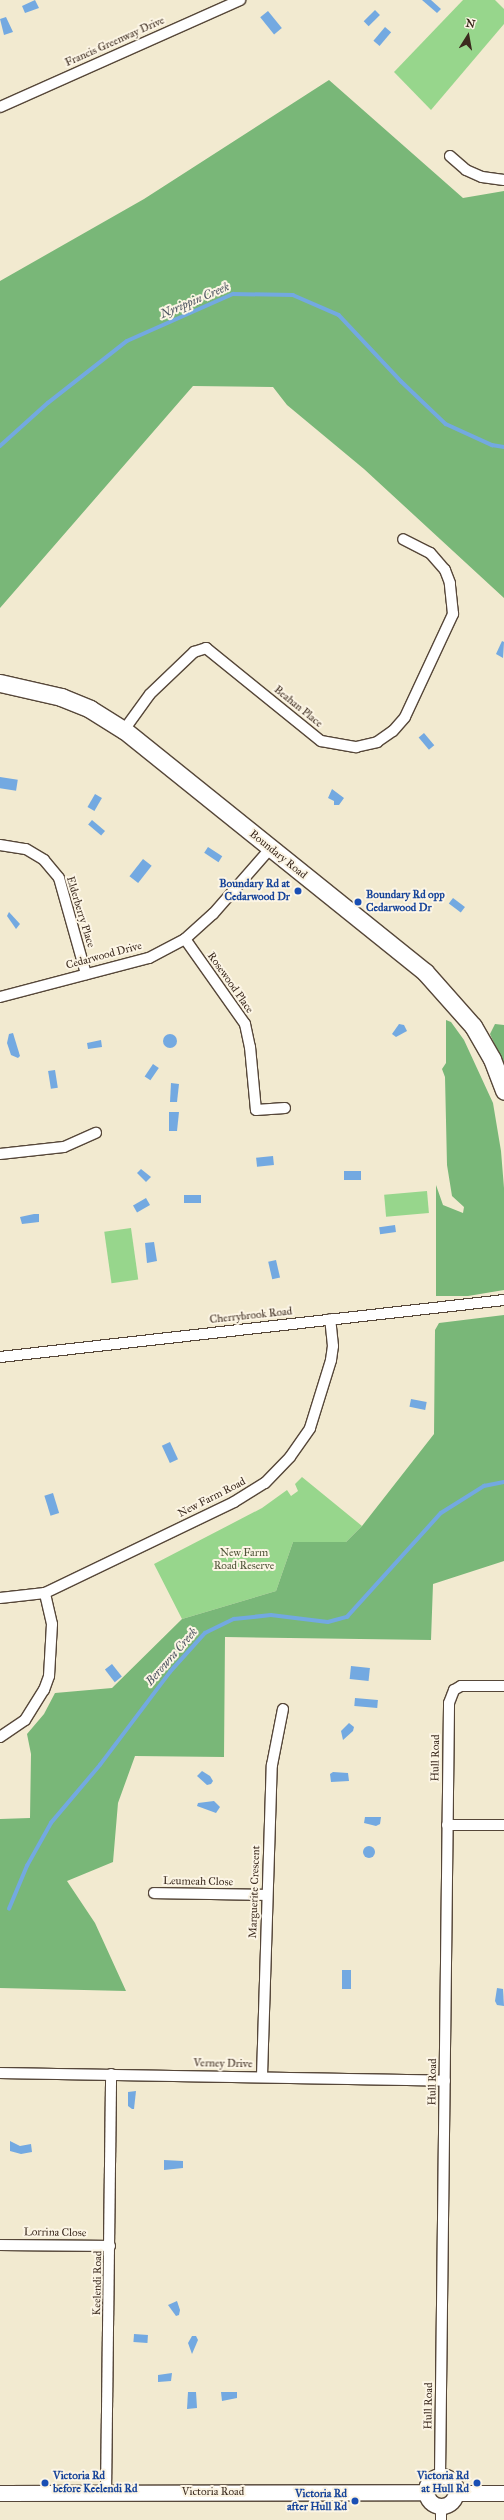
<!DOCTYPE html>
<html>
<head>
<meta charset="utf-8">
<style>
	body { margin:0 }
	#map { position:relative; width:504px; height:2520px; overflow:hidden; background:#f2ead0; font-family:"IM FELL Great Primer",serif }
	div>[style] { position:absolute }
	.green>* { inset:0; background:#97d68c; transform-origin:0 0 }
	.forest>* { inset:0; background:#79b778 }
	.water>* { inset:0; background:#73a9e1; transform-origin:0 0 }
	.round { border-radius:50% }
	.stream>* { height:3.5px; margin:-1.75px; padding:0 1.75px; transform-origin:1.75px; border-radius:1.75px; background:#73a9e1 }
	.roads { filter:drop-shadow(1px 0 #564739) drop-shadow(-1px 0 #564739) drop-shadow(0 1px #564739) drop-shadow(0 -1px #564739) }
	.street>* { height:10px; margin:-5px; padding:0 5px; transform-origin:5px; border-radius:5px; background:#fff }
	.secondary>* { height:15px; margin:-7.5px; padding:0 7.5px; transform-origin:7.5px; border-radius:7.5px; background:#fff }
	.secondary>.ring { margin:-7.5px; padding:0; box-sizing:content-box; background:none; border:15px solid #fff; border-radius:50% }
	.primary>* { height:17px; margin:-8.5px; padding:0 8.5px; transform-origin:8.5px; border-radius:8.5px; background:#fff }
	.dots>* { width:11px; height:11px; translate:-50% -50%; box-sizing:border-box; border:2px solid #fcf5e5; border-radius:50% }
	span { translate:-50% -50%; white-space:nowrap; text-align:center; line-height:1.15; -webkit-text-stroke:4px #fcf5e5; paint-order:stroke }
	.street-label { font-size:11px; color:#3b2a1e }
	.transit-label { font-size:11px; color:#164399; font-weight:700 }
	.right { translate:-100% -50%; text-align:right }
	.left { translate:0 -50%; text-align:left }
	.park-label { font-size:11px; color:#52553a }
	.water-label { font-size:12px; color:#4f5662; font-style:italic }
	.north { position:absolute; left:448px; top:16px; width:40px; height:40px; -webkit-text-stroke:3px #fcf5e5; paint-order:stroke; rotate:11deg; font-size:11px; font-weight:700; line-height:16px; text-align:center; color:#3b2a1e }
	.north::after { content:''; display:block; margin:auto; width:14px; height:18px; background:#3b2a1e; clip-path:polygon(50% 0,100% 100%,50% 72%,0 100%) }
</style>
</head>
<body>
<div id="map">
	<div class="green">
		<i style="clip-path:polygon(463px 0,495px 0,504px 9px,504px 24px,431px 110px,394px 72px)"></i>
		<i style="left:427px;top:1191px;width:22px;height:43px;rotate:85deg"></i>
		<i style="left:131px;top:1228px;width:52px;height:27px;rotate:82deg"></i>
		<i style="clip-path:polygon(302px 1477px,362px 1526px,346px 1542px,293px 1542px,276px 1591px,182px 1619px,154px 1564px,262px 1508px,287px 1490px,291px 1496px,298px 1491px,295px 1484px)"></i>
	</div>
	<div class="forest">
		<i style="clip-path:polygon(329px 80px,463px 198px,504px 191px,504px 598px,364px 469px,287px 405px,273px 387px,193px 386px,0 608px,0 281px,144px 199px)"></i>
		<i style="clip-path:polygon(446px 1020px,451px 1022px,464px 1040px,493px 1103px,501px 1151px,504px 1188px,504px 1290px,468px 1296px,436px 1296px,436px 1185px,443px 1205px,463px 1213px,464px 1207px,452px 1196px,447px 1165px,445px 1077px,442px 1069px,446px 1063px)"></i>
		<i style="clip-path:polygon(495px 1024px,504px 1025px,504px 1066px,490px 1034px)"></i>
		<i style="clip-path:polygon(504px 1315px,504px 1561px,433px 1584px,431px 1640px,225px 1637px,224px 1757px,135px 1756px,118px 1803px,113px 1862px,67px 1881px,95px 1923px,126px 1991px,0 1988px,0 1819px,30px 1818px,31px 1754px,27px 1734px,44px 1714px,55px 1693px,112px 1688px,182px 1619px,276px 1591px,293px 1542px,346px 1542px,362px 1526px,434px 1434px,435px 1330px,439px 1323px)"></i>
	</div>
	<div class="water">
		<i style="clip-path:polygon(35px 0,39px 8px,25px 13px,22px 6px)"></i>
		<i style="clip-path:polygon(422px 0,431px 0,441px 9px,437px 13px)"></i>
		<i style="left:375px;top:10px;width:7px;height:16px;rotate:45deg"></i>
		<i style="left:268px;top:11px;width:22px;height:10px;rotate:51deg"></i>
		<i style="clip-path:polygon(6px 17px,13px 32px,4px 35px,0 19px)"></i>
		<i style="left:385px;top:27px;width:8px;height:18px;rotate:40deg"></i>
		<i style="clip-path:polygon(502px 641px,504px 642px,503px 658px,496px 654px)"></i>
		<i style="left:424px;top:733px;width:16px;height:7px;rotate:50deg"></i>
		<i style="left:0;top:777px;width:18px;height:11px;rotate:9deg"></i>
		<i style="clip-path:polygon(332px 789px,344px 798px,339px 805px,334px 805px,334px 801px,328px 798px)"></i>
		<i style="left:95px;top:794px;width:8px;height:15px;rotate:30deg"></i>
		<i style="left:92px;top:820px;width:17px;height:6px;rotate:40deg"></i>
		<i style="left:208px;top:847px;width:17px;height:7px;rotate:33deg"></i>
		<i style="left:143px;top:859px;width:11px;height:22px;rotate:38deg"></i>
		<i style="left:453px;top:898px;width:15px;height:7px;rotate:37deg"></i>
		<i style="clip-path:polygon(9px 912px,20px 924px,16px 929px,7px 916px)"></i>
		<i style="clip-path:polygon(399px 1024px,404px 1025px,407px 1031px,396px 1037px,392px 1034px)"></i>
		<i style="clip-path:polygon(13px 1033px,20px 1056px,18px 1058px,11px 1055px,7px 1043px,9px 1034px)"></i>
		<i class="round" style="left:163px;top:1034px;width:14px;height:14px"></i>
		<i style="clip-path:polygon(101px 1040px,102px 1047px,88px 1049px,87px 1043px)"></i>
		<i style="left:153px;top:1064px;width:7px;height:15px;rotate:34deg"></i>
		<i style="left:55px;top:1070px;width:18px;height:7px;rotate:81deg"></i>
		<i style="clip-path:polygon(171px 1083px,179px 1084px,177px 1102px,170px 1102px)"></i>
		<i style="clip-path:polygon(169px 1112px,179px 1112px,177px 1131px,169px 1131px)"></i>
		<i style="left:273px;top:1156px;width:9px;height:17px;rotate:84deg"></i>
		<i style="clip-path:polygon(141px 1169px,151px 1177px,146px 1182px,137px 1173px)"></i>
		<i style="left:361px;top:1171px;width:9px;height:17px;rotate:90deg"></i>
		<i style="left:201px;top:1195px;width:8px;height:17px;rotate:90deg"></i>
		<i style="left:146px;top:1198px;width:8px;height:15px;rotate:60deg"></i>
		<i style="clip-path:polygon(34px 1214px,39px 1214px,39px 1222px,22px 1224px,20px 1217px)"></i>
		<i style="left:395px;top:1225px;width:7px;height:16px;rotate:82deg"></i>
		<i style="clip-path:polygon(154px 1242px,157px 1261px,147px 1263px,145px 1243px)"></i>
		<i style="left:276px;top:1260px;width:18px;height:8px;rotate:77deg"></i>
		<i style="left:411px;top:1399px;width:16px;height:8px;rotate:11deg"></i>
		<i style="left:170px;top:1442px;width:19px;height:9px;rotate:65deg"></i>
		<i style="left:53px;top:1493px;width:21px;height:9px;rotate:73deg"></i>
		<i style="left:112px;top:1664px;width:16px;height:9px;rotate:52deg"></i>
		<i style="left:351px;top:1666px;width:19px;height:13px;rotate:6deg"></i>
		<i style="left:355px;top:1698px;width:23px;height:8px;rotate:5deg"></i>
		<i style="clip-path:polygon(349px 1723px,354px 1727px,353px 1731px,343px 1740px,341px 1731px)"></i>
		<i style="clip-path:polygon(202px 1771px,210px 1776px,213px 1781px,211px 1784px,207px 1785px,197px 1776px)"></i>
		<i style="clip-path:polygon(333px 1772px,348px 1773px,349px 1781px,331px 1782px,330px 1774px)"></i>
		<i style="clip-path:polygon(214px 1801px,220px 1807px,216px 1813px,197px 1806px,198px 1803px)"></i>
		<i style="clip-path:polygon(365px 1817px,381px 1817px,380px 1824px,376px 1826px,364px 1823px)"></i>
		<i class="round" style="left:363px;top:1846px;width:12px;height:12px"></i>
		<i style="left:342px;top:1970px;width:9px;height:19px"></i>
		<i style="clip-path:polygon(497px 1988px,503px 1989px,504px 2006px,497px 2005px,495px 2001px)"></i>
		<i style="clip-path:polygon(136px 2091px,134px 2109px,132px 2109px,128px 2106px,128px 2092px)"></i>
		<i style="clip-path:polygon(10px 2141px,20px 2146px,31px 2144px,32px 2152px,21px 2154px,10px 2151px)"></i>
		<i style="clip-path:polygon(164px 2160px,183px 2161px,183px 2168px,164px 2170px)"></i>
		<i style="clip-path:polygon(177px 2301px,180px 2310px,179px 2315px,176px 2316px,168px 2305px)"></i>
		<i style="left:134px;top:2334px;width:14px;height:8px;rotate:4deg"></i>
		<i style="clip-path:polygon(192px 2336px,196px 2336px,198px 2340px,192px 2354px,188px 2343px)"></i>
		<i style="clip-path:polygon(172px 2373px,171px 2381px,158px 2382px,158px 2375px)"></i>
		<i style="clip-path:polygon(188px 2392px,196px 2392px,197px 2408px,187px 2409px)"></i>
		<i style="clip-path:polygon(221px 2392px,237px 2392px,237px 2398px,222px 2401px)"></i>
	</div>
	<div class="stream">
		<i style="left:0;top:446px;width:64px;rotate:-41.9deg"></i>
		<i style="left:48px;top:403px;width:100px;rotate:-38.1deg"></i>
		<i style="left:127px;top:341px;width:116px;rotate:-23.9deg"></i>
		<i style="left:233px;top:294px;width:60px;rotate:1deg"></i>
		<i style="left:293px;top:295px;width:50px;rotate:23.5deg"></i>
		<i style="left:339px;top:315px;width:91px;rotate:46.8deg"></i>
		<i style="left:401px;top:381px;width:62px;rotate:43.7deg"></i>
		<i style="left:446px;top:424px;width:51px;rotate:24.5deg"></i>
		<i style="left:492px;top:445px;width:12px;rotate:9deg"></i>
		<i style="left:9px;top:1909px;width:47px;rotate:-67.3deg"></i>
		<i style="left:27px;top:1866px;width:49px;rotate:-60.8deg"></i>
		<i style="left:51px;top:1823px;width:76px;rotate:-49.8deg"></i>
		<i style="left:100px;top:1765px;width:116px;rotate:-53deg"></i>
		<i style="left:170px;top:1672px;width:52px;rotate:-48.1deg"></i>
		<i style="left:205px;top:1633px;width:32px;rotate:-26deg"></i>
		<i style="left:234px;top:1619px;width:37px;rotate:-6deg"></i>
		<i style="left:271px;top:1615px;width:57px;rotate:7deg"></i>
		<i style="left:328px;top:1622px;width:20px;rotate:-15deg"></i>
		<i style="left:347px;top:1617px;width:140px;rotate:-47.9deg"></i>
		<i style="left:441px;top:1513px;width:51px;rotate:-32.1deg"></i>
		<i style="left:484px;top:1486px;width:20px;rotate:-11deg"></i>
	</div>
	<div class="roads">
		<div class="street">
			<i style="left:0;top:107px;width:263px;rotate:-24deg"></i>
			<i style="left:450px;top:156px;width:21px;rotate:41deg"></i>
			<i style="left:466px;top:170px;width:17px;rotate:24deg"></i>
			<i style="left:482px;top:177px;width:22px;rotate:8deg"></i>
			<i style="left:124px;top:730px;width:44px;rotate:-54.2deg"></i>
			<i style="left:150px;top:694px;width:61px;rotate:-43.7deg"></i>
			<i style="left:194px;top:652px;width:13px;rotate:-18deg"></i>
			<i style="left:206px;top:648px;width:148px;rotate:39deg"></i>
			<i style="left:321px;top:741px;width:36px;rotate:10deg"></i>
			<i style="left:356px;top:747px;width:22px;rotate:-13deg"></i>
			<i style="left:377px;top:742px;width:19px;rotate:-35deg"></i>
			<i style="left:393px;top:731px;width:18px;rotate:-49deg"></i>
			<i style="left:405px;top:717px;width:114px;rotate:-65deg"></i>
			<i style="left:453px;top:614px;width:31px;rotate:-96deg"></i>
			<i style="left:450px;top:583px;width:14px;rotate:-111deg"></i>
			<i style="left:445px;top:570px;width:23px;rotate:-131deg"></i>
			<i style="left:430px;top:553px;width:30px;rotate:-153deg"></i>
			<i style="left:0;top:845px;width:26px;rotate:9deg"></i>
			<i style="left:26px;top:849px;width:21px;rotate:31deg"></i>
			<i style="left:44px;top:860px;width:23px;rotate:50deg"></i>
			<i style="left:59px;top:878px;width:100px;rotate:74.3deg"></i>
			<i style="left:185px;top:939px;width:104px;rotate:54.8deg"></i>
			<i style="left:245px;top:1024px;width:24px;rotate:78deg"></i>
			<i style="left:250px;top:1047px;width:63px;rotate:84.6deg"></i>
			<i style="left:256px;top:1110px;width:29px;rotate:-4deg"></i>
			<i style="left:0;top:997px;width:154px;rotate:-14.7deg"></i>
			<i style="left:149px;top:958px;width:41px;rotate:-27.8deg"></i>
			<i style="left:185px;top:939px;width:38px;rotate:-42deg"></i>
			<i style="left:213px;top:914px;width:86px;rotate:-48.8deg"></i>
			<i style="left:0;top:1154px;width:64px;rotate:-6.2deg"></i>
			<i style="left:64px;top:1147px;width:35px;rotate:-24deg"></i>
			<i style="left:0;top:1357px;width:507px;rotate:-6.45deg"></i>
			<i style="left:0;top:1598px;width:45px;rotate:-6.3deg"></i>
			<i style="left:45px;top:1593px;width:210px;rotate:-25.7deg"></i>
			<i style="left:234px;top:1502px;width:36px;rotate:-32deg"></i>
			<i style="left:265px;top:1483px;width:36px;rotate:-46deg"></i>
			<i style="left:290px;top:1457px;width:35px;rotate:-55deg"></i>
			<i style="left:310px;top:1428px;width:71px;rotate:-72.8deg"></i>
			<i style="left:331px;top:1360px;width:14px;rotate:-82deg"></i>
			<i style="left:333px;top:1346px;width:27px;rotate:-96deg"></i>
			<i style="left:0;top:1737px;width:30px;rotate:-34deg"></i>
			<i style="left:25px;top:1720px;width:36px;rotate:-58deg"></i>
			<i style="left:44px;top:1690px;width:15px;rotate:-70deg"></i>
			<i style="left:49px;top:1676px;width:52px;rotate:-86.7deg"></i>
			<i style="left:52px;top:1624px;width:32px;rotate:-103deg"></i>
			<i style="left:447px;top:1825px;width:57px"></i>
			<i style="left:154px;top:1893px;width:113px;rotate:1deg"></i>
			<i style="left:0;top:2073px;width:445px;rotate:1deg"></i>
			<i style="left:262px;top:2076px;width:311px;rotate:-88.2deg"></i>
			<i style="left:272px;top:1765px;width:57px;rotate:-78.9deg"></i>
			<i style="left:0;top:2245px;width:110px;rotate:0.5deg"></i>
			<i style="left:440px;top:2476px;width:773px;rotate:-89.33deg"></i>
			<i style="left:449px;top:1703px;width:14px;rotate:-69deg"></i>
			<i style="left:454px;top:1690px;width:8px;rotate:-30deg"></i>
			<i style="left:461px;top:1686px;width:43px"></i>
			<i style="left:106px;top:2493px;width:419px;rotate:-89.3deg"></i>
			<i style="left:441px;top:2520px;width:14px;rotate:-90deg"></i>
		</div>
		<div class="secondary">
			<i class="ring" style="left:426px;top:2476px;width:15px;height:15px"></i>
			<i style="left:0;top:2493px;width:425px;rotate:-0.1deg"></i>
			<i style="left:456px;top:2493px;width:48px"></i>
		</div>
		<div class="primary">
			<i style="left:0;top:683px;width:63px;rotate:12.9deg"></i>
			<i style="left:61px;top:697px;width:31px;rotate:22deg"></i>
			<i style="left:90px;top:709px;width:40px;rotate:32deg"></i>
			<i style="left:124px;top:730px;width:386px;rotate:38.8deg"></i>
			<i style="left:425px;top:972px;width:72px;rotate:48.4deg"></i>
			<i style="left:473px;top:1026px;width:38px;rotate:60deg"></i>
			<i style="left:492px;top:1059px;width:34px;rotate:69deg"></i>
		</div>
	</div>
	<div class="dots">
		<i style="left:298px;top:891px;background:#1a4fb4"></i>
		<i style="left:358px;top:902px;background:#1a4fb4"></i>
		<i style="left:45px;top:2483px;background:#1a4fb4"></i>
		<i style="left:477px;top:2483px;background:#1a4fb4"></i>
		<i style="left:355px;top:2501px;background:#1a4fb4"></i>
	</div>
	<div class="street-label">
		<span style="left:115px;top:42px;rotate:-24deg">Francis Greenway Drive</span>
		<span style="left:298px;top:707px;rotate:39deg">Beahan Place</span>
		<span style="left:278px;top:855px;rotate:39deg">Boundary Road</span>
		<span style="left:80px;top:912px;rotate:73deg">Elderberry Place</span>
		<span style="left:104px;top:956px;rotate:-15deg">Cedarwood Drive</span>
		<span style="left:230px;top:983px;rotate:55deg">Rosewood Place</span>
		<span style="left:251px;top:1316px;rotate:-6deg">Cherrybrook Road</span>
		<span style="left:212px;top:1498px;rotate:-27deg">New Farm Road</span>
		<span style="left:436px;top:1758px;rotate:-89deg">Hull Road</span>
		<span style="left:198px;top:1882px;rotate:1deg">Leumeah Close</span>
		<span style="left:255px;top:1892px;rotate:-88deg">Marguerite Crescent</span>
		<span style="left:223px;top:2064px;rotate:1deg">Verney Drive</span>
		<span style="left:433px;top:2082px;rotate:-89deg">Hull Road</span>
		<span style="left:55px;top:2233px;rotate:1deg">Lorrina Close</span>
		<span style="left:98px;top:2283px;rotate:-89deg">Keelendi Road</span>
		<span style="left:429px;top:2406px;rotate:-89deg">Hull Road</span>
		<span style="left:213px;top:2492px">Victoria Road</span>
	</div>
	<div class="transit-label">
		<span class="right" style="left:290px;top:891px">Boundary Rd at<br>Cedarwood Dr</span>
		<span class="left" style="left:366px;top:902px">Boundary Rd opp<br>Cedarwood Dr</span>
		<span class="left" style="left:53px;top:2483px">Victoria Rd<br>before Keelendi Rd</span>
		<span class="right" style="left:469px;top:2483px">Victoria Rd<br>at Hull Rd</span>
		<span class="right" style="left:347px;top:2501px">Victoria Rd<br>after Hull Rd</span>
	</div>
	<div class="park-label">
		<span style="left:244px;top:1560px">New Farm<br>Road Reserve</span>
	</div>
	<div class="water-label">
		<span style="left:195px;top:301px;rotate:-23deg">Nyrippin Creek</span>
		<span style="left:172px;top:1657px;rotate:-49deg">Berowra Creek</span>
	</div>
	<div class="north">N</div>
</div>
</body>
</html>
